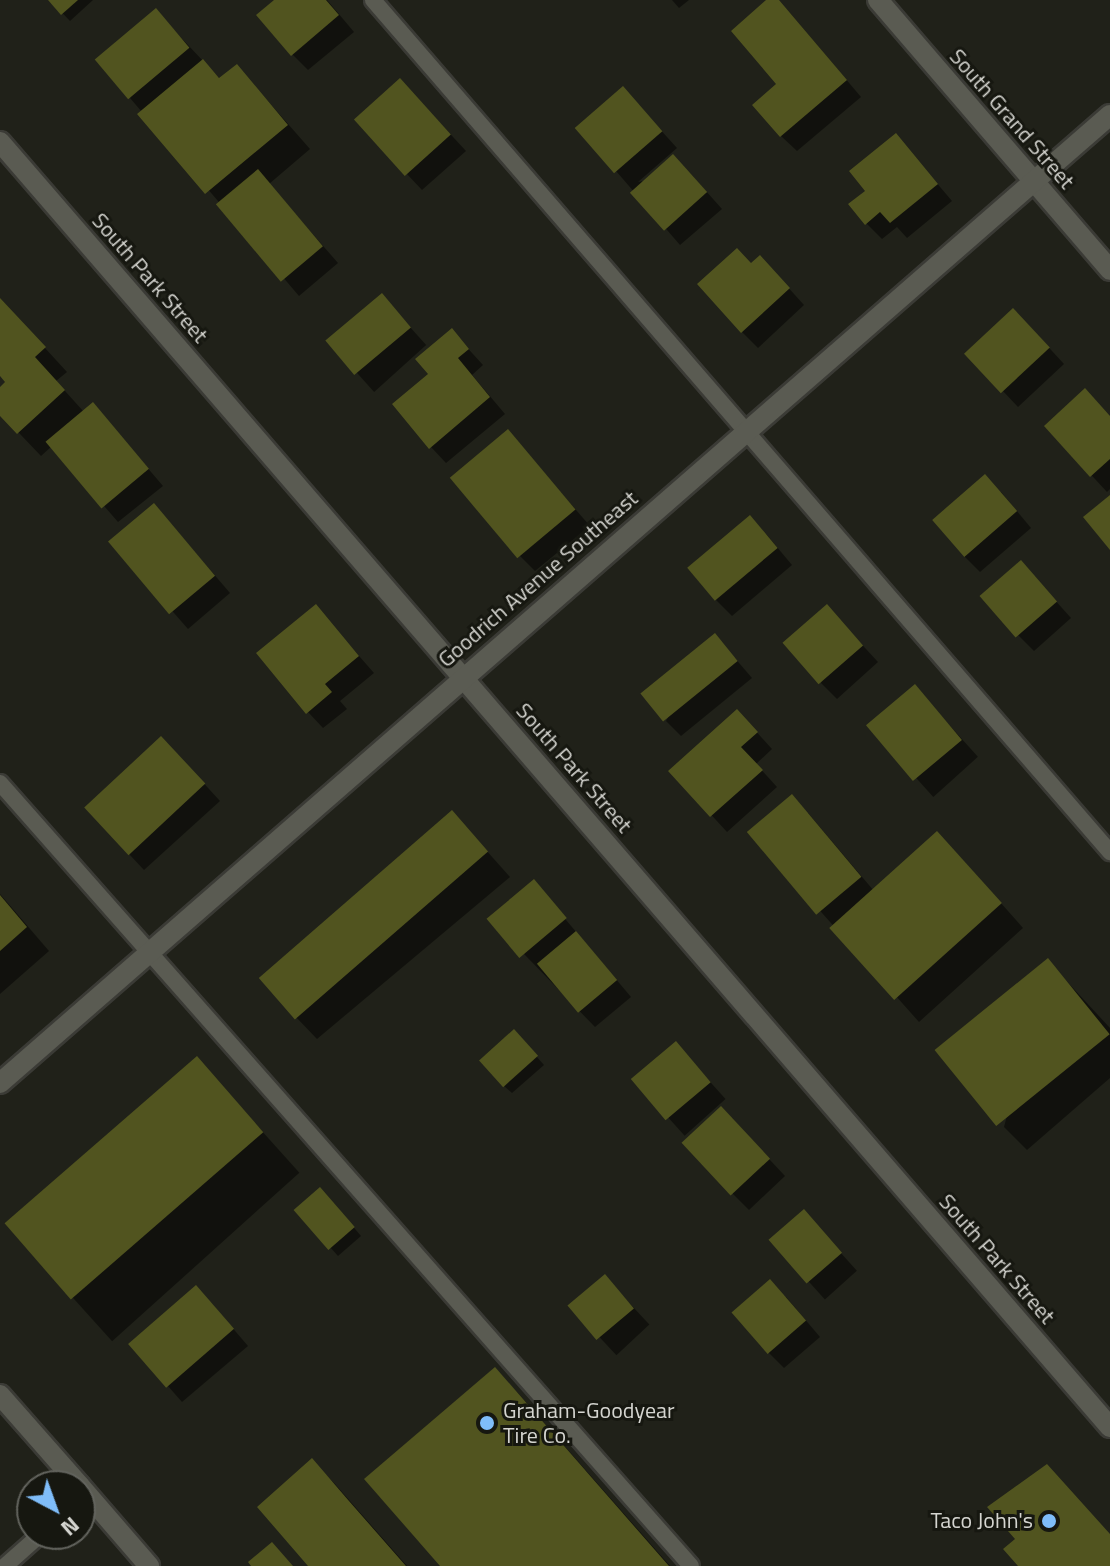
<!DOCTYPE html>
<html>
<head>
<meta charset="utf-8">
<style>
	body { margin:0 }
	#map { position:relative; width:1110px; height:1566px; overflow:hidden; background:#202119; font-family:"Titillium Web",sans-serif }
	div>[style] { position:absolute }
	.shadow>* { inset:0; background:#0007; transform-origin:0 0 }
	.building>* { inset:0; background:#51541f; transform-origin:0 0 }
	.roads { filter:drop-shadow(2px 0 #3b3b36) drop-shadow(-2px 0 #3b3b36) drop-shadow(0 2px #3b3b36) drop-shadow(0 -2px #3b3b36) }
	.service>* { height:16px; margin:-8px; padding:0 8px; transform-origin:8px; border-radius:8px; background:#5a5b52 }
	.minor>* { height:20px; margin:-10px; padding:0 10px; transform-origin:10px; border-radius:10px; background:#5a5b52 }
	.tertiary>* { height:20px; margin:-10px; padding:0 10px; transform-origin:10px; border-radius:10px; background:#5a5b52 }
	.dots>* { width:22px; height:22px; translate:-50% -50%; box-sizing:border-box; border:4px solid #161710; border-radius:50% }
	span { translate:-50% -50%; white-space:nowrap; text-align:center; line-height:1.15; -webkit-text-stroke:6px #161710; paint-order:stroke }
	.street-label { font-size:22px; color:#d5d5d0 }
	.poi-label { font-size:22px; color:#d5d5d0 }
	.left { translate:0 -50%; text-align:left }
	.right { translate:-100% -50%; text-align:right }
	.north { position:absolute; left:16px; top:1470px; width:80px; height:80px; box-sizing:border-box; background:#161710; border:2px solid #62635d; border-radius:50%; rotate:139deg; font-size:22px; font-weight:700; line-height:32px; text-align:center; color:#d5d5d0 }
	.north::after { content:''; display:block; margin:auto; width:28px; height:36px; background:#7fbdf9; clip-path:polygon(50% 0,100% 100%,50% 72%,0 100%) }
</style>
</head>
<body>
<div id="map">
	<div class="shadow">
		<i style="clip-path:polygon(50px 0,93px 0,70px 21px)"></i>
		<i style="clip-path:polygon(278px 0,327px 0,354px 32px,308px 70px,292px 54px)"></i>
		<i style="clip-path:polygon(672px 0,689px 0,679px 8px)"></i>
		<i style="clip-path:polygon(769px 0,789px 12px,861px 97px,797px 151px,781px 136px)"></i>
		<i style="clip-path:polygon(171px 27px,221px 80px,237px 66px,310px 149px,269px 184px,338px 263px,299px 296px,130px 98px)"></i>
		<i style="clip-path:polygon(416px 97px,466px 151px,422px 190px,356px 120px)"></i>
		<i style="clip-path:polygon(638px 105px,677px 148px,638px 182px,689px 172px,722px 209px,680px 245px,616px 171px)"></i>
		<i style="clip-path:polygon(896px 135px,952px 201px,907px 238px,897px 227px,882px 239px,866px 223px,868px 191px)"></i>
		<i style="clip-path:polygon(751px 266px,776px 274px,804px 305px,758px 348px,742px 332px)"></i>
		<i style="left:382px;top:296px;width:66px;height:70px;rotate:48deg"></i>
		<i style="clip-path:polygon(0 299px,67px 372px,56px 381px,84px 412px,93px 404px,163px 486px,118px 522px,52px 446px,41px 456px,0 413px,0 390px,8px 382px,0 373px)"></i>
		<i style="clip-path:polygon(1029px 326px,1064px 364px,1018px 407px,967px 353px)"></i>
		<i style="clip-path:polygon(452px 331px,483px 365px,472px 375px,505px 414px,446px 463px,431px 447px,430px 374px)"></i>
		<i style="clip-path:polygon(1110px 417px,1110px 489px,1107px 492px,1046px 426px)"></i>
		<i style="clip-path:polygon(508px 432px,590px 526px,535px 571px,519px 555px)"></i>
		<i style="clip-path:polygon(1001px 492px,1031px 528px,980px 572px,964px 556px)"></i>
		<i style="clip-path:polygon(169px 522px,230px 593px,188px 629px,111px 541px)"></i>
		<i style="clip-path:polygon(766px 534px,792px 565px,732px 616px,716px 600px)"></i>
		<i style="clip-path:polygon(1036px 579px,1071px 618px,1034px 651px,1018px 635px)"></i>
		<i style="clip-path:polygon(316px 607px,374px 673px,340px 701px,347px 709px,323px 728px,308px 712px)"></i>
		<i style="clip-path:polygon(842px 623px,878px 662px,837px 699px,821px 683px)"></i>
		<i style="clip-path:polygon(715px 635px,752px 678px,681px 736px,666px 721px)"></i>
		<i style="left:915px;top:687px;width:94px;height:60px;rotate:48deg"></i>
		<i style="clip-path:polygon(753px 728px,772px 749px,756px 764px,777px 787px,727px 832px,671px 771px)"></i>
		<i style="clip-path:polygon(177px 754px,220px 801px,144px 870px,86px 808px)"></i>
		<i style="clip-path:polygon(452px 812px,510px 877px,317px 1039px,294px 1015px)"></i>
		<i style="clip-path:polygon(808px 813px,874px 891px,960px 857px,1023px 928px,919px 1022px,750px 832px)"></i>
		<i style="clip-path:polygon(534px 882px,631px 997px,595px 1027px,490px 919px)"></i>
		<i style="clip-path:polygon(0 894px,49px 951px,0 994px)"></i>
		<i style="clip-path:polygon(1048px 961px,1110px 1028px,1110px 1078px,1027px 1150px,1004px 1127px)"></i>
		<i style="clip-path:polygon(521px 1039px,544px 1065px,512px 1093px,504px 1086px)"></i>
		<i style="left:676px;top:1044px;width:74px;height:55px;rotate:48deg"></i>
		<i style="left:197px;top:1059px;width:153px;height:252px;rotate:48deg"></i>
		<i style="clip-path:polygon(736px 1124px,785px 1176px,749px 1210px,733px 1194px)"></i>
		<i style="clip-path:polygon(328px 1197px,361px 1236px,338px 1256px,297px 1210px)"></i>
		<i style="left:804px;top:1212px;width:79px;height:43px;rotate:48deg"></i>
		<i style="left:605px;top:1277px;width:65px;height:45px;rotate:47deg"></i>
		<i style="clip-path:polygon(786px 1297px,820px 1337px,784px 1368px,768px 1352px)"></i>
		<i style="clip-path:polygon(212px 1304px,248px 1346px,182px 1402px,130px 1343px)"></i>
		<i style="clip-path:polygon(495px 1370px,518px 1393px,670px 1566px,443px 1566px)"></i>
		<i style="clip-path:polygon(312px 1461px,335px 1484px,407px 1566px,311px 1566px)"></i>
	</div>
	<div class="building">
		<i style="clip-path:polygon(48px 0,78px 0,61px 15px)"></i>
		<i style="clip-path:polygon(274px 0,326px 0,339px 15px,291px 56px,256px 15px)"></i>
		<i style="clip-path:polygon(766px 0,779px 0,847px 80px,780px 137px,752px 105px,776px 84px,731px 31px)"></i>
		<i style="left:156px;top:8px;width:52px;height:80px;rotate:50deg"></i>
		<i style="clip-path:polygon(203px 59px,219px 78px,237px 64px,288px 125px,205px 194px,137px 114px)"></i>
		<i style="left:400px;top:78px;width:76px;height:62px;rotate:48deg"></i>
		<i style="left:623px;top:86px;width:60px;height:64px;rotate:49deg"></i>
		<i style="clip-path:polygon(896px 133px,938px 184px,890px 223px,880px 212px,865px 225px,848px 204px,865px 191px,849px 171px)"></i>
		<i style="left:673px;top:154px;width:51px;height:58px;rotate:48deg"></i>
		<i style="left:258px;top:169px;width:101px;height:55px;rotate:50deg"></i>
		<i style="clip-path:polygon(737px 248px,751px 263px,760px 255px,790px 288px,741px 333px,697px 284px)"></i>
		<i style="left:382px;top:293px;width:45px;height:74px;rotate:50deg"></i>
		<i style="clip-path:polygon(0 298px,46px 347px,35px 357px,65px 390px,17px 434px,0 416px,0 387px,5px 382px,0 376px)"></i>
		<i style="left:1013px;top:308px;width:54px;height:67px;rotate:47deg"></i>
		<i style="clip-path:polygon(452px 328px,469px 349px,458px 358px,490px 397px,429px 449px,392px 404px,428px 374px,415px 359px)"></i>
		<i style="clip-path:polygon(1085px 388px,1110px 416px,1110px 459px,1090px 477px,1044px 426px)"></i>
		<i style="left:93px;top:402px;width:87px;height:62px;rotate:50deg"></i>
		<i style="left:508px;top:429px;width:105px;height:76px;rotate:50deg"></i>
		<i style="left:985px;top:474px;width:49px;height:70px;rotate:49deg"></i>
		<i style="clip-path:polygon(1110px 495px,1110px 550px,1083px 517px)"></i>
		<i style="left:154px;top:503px;width:95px;height:60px;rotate:50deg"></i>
		<i style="left:750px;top:515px;width:43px;height:82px;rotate:50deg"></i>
		<i style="left:1021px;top:560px;width:55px;height:55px;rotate:49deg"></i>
		<i style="clip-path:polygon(316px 604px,359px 656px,325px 684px,332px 692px,306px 714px,256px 653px)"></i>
		<i style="left:827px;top:604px;width:55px;height:59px;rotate:49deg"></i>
		<i style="left:715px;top:633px;width:36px;height:96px;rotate:51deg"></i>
		<i style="left:915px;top:684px;width:73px;height:64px;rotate:50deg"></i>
		<i style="clip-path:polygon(737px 709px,758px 732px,741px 747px,763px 770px,710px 817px,668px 771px)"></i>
		<i style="left:161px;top:736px;width:65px;height:105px;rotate:47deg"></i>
		<i style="left:792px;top:794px;width:108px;height:59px;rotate:50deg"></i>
		<i style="left:452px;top:810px;width:55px;height:256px;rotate:49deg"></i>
		<i style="left:937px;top:831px;width:97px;height:145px;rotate:48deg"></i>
		<i style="left:534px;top:879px;width:51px;height:62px;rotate:50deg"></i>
		<i style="clip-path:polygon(0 895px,27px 927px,0 951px)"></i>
		<i style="left:576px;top:931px;width:64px;height:51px;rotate:50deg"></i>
		<i style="left:1048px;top:958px;width:98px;height:146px;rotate:51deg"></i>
		<i style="left:514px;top:1029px;width:36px;height:47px;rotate:48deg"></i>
		<i style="left:676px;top:1041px;width:54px;height:59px;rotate:50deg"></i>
		<i style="left:197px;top:1056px;width:101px;height:255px;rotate:49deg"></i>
		<i style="left:721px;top:1106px;width:72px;height:54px;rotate:47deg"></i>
		<i style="left:320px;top:1187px;width:53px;height:35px;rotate:49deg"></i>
		<i style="left:804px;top:1209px;width:58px;height:47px;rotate:49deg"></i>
		<i style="left:605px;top:1274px;width:45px;height:49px;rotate:50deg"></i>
		<i style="left:770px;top:1279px;width:55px;height:51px;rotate:49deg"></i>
		<i style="left:196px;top:1285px;width:58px;height:90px;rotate:49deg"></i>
		<i style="clip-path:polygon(495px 1367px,669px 1566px,440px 1566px,364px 1479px)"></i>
		<i style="clip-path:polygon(312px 1458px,349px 1501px,406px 1566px,308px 1566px,257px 1507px)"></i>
		<i style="clip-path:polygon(1047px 1464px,1110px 1534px,1110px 1566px,1018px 1566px,1003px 1549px,1015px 1539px,987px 1507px)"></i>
		<i style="clip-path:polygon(272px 1542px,293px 1566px,251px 1566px,248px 1562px)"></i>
	</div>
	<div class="roads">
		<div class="service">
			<i style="left:373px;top:0;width:1127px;rotate:49.14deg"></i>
			<i style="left:0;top:783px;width:1044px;rotate:48.57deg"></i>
			<i style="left:5px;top:1566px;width:48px;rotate:-41.6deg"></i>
		</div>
		<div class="minor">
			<i style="left:878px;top:0;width:356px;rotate:49.3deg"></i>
			<i style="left:0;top:142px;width:1698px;rotate:49.18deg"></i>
			<i style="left:0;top:1083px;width:1473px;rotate:-41.09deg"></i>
		</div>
		<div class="tertiary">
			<i style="left:0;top:1395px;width:121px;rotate:48.7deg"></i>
			<i style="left:80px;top:1486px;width:106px;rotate:49.2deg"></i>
		</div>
	</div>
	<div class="dots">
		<i style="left:487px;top:1423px;background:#7fbdf9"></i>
		<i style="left:1049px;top:1521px;background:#7fbdf9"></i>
	</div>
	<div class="street-label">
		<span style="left:1012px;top:119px;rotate:49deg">South Grand Street</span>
		<span style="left:150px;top:278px;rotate:49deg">South Park Street</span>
		<span style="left:538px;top:579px;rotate:-41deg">Goodrich Avenue Southeast</span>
		<span style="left:574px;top:768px;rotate:49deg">South Park Street</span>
		<span style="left:997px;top:1259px;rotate:49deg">South Park Street</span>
	</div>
	<div class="poi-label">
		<span class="left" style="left:503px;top:1423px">Graham-Goodyear<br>Tire Co.</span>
		<span class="right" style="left:1033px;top:1521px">Taco John's</span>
	</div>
	<div class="north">N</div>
</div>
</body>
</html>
